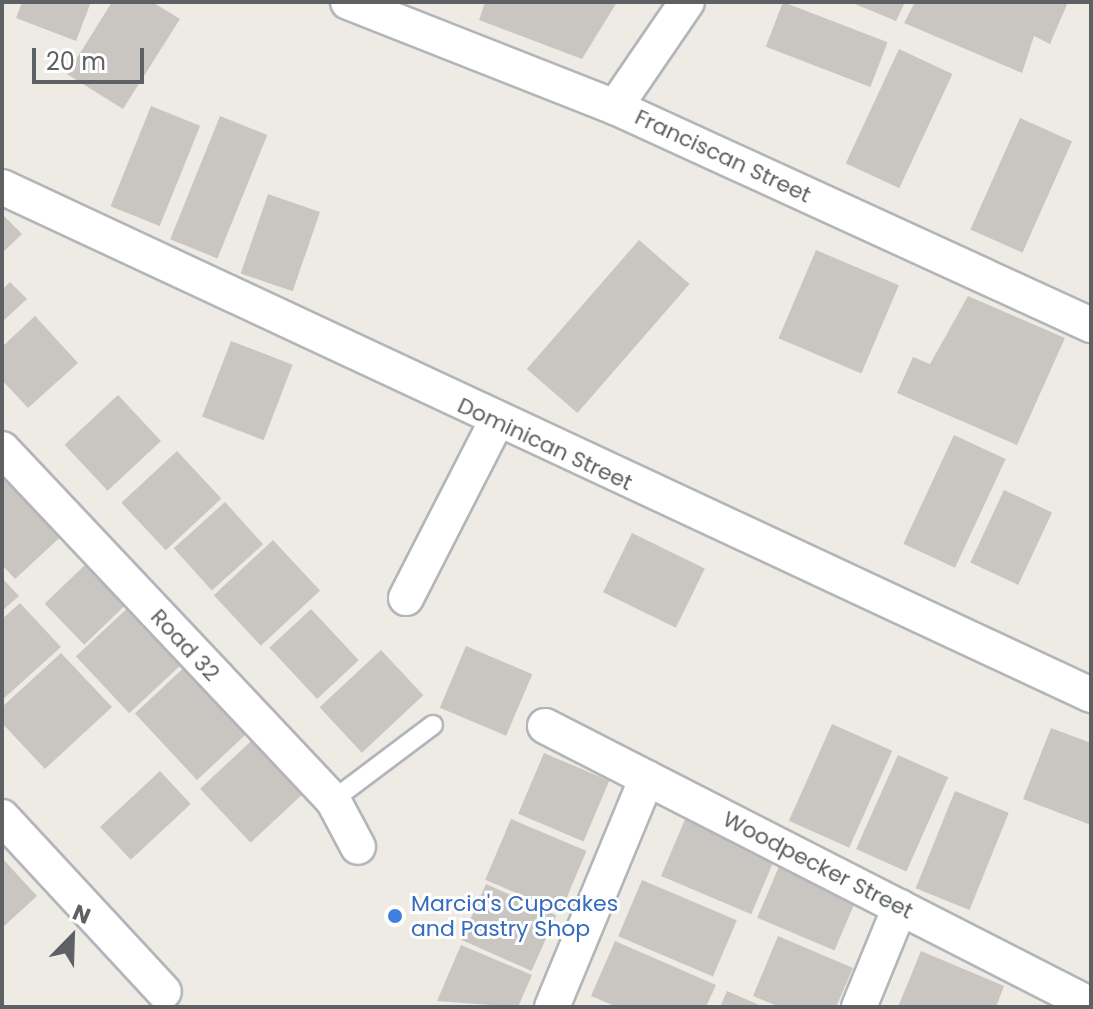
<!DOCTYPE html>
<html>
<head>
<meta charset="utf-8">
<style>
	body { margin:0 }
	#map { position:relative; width:1093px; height:1009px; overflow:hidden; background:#eeebe5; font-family:Poppins,sans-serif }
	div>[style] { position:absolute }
	.building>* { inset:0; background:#c9c6c1; transform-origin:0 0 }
	.roads { filter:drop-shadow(2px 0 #b2b5b9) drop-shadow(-2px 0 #b2b5b9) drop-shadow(0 2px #b2b5b9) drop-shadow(0 -2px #b2b5b9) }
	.service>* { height:18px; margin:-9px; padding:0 9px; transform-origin:9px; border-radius:9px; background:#fff }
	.minor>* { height:34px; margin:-17px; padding:0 17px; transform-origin:17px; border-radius:17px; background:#fff }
	.dots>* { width:22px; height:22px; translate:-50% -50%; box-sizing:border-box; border:4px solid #fff; border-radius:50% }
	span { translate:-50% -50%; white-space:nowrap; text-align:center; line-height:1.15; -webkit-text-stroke:6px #fff; paint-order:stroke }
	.street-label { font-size:22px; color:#5d6164 }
	.shop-label { font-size:22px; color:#366cbe }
	.left { translate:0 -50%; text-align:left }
	.frame { position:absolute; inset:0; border:4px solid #5d6164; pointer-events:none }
	.north { position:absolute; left:32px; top:897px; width:80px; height:80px; -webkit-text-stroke:6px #fff; paint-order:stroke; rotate:23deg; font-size:22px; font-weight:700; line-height:32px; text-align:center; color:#5d6164 }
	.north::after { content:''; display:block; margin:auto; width:28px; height:36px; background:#5d6164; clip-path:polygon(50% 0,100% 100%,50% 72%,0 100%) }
	.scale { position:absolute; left:32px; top:48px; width:112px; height:36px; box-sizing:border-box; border:4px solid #5d6164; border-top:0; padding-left:10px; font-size:24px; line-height:28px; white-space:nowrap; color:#5d6164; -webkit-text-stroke:6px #fff; paint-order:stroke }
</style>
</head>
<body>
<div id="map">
	<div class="building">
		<i style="clip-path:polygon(22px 2px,91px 2px,76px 41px,16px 18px)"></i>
		<i style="clip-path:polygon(112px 2px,152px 2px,180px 19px,123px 109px,67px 74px)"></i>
		<i style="clip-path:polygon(485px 2px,617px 2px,582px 59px,479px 20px)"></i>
		<i style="left:783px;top:2px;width:112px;height:48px;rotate:21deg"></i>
		<i style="clip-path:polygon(850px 2px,905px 2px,896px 21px)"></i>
		<i style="clip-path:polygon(915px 2px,1068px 2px,1050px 44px,1034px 36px,1022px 73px,904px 23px)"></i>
		<i style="left:899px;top:49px;width:59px;height:126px;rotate:25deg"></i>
		<i style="left:151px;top:106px;width:53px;height:108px;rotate:22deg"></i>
		<i style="left:220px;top:116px;width:51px;height:133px;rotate:22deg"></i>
		<i style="left:1020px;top:118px;width:57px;height:122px;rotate:24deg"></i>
		<i style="left:268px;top:194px;width:55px;height:84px;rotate:19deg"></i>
		<i style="clip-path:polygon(2px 214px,22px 234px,2px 253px)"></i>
		<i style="left:639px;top:240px;width:67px;height:171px;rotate:41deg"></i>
		<i style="left:816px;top:250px;width:90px;height:96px;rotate:23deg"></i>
		<i style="clip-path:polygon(10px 282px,27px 299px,2px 322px,2px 290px)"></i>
		<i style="clip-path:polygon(968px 296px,1065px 338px,1017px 445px,897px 393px,913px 357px,930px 364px)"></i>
		<i style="clip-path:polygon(35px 316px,78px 363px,28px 408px,2px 380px,2px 347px)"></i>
		<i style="left:231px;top:341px;width:66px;height:81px;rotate:21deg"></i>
		<i style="left:118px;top:395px;width:63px;height:73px;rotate:47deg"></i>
		<i style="left:954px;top:435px;width:57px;height:120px;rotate:25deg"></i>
		<i style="left:177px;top:451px;width:65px;height:76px;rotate:47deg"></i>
		<i style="clip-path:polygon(10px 470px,68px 530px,15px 579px,2px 565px,2px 477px)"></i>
		<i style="left:1004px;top:490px;width:53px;height:80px;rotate:25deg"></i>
		<i style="left:225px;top:502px;width:57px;height:69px;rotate:48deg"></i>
		<i style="left:632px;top:533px;width:81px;height:66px;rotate:26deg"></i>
		<i style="left:273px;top:540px;width:69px;height:81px;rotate:47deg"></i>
		<i style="left:90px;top:560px;width:57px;height:63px;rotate:46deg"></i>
		<i style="clip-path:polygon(2px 578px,19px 596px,2px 611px)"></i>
		<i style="clip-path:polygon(20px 603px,61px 647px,2px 700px,2px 619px)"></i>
		<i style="left:133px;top:603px;width:78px;height:78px;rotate:47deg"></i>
		<i style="left:311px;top:609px;width:70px;height:57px;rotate:47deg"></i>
		<i style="left:466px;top:646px;width:72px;height:67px;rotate:23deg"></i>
		<i style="left:381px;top:650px;width:62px;height:84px;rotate:47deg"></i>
		<i style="clip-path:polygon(61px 653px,112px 707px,45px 769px,2px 723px,2px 707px)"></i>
		<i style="left:189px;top:663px;width:91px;height:74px;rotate:47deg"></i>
		<i style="left:832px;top:724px;width:66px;height:106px;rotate:24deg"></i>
		<i style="clip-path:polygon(1051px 728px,1091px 743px,1091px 825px,1023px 799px)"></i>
		<i style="left:263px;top:730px;width:74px;height:86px;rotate:47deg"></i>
		<i style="left:544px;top:753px;width:71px;height:66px;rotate:23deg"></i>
		<i style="left:898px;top:755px;width:55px;height:103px;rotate:24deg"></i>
		<i style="left:160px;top:771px;width:45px;height:82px;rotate:47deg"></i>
		<i style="left:955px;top:791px;width:58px;height:105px;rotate:22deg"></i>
		<i style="left:686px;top:817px;width:98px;height:64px;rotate:23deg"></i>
		<i style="left:511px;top:819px;width:82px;height:66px;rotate:23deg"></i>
		<i style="left:783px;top:857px;width:84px;height:66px;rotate:23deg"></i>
		<i style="clip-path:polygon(2px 858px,37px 896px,2px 928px)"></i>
		<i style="left:642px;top:880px;width:103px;height:61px;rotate:23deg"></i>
		<i style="left:486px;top:884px;width:77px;height:61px;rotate:24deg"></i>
		<i style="clip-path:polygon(778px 936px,853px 968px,836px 1007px,780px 1007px,753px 996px)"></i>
		<i style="clip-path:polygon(615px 941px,716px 985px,706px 1007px,617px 1007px,591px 996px)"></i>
		<i style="clip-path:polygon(461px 945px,532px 975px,518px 1007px,437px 1001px)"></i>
		<i style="clip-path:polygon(921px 951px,1004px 986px,996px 1007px,898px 1007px)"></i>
		<i style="clip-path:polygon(727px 991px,764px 1007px,720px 1007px)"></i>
	</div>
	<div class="roads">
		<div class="service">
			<i style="left:333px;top:800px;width:125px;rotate:-36.9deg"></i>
		</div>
		<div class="minor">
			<i style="left:348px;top:2px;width:287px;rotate:21.5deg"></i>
			<i style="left:615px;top:107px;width:524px;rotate:24.61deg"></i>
			<i style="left:615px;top:107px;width:127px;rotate:-55.6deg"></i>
			<i style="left:2px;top:187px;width:1202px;rotate:25.01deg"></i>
			<i style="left:2px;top:449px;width:482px;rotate:46.7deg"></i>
			<i style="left:333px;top:800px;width:53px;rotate:62deg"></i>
			<i style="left:406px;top:598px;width:198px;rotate:-62.9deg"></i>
			<i style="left:545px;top:726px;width:613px;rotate:27.07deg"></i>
			<i style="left:2px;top:817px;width:238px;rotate:47.2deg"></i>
			<i style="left:552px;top:1007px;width:248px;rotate:-67.5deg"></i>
			<i style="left:859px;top:1007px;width:108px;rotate:-67.7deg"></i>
		</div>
	</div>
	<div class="dots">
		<i style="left:395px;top:916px;background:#3f7fe0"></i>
	</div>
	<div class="street-label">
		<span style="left:723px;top:156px;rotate:25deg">Franciscan Street</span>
		<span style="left:545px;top:444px;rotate:25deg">Dominican Street</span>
		<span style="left:185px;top:645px;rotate:47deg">Road 32</span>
		<span style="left:818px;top:865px;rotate:27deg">Woodpecker Street</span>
	</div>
	<div class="shop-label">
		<span class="left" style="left:411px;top:916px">Marcia's Cupcakes<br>and Pastry Shop</span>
	</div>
	<div class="frame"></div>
	<div class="north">N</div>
	<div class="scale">20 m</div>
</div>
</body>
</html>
